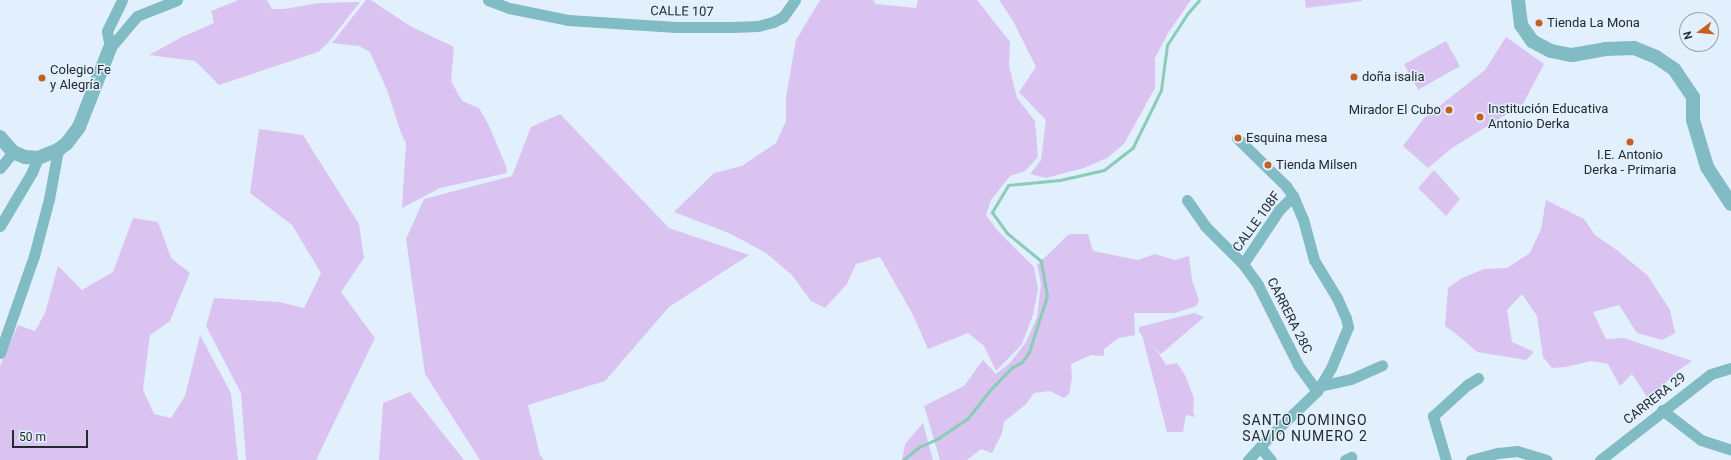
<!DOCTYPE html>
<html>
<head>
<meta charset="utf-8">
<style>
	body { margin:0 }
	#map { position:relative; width:1731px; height:460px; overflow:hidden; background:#e1f0fc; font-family:Roboto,sans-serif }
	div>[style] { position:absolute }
	.green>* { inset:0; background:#dac3f0; transform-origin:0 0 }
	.stream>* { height:3px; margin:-1.5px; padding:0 1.5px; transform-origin:1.5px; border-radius:1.5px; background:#89ccb8 }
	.minor>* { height:11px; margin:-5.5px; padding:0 5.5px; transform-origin:5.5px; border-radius:5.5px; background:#81bbc3 }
	.tertiary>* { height:14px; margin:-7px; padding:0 7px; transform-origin:7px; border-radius:7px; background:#81bbc3 }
	.dots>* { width:11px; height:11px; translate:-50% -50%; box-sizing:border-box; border:2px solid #e1f0fc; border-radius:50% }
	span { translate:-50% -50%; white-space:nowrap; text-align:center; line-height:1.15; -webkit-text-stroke:3px #e1f0fc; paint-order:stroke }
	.street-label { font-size:13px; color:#252a2f }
	.poi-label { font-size:13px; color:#252a2f }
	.left { translate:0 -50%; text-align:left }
	.right { translate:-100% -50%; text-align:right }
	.neighbourhood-label { font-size:14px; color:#252a2f; letter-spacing:1px }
	.north { position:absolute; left:1679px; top:12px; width:40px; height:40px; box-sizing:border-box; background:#e1f0fc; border:1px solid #96a1aa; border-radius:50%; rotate:254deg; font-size:11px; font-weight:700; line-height:16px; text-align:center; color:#252a2f }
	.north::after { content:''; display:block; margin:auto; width:14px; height:18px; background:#c36123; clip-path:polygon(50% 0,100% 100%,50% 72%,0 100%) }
	.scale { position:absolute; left:12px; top:430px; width:76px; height:18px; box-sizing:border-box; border:2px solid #252a2f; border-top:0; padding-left:5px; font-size:12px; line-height:14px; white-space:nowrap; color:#252a2f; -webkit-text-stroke:3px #e1f0fc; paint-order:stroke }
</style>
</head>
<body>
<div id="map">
	<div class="green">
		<i style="clip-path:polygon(239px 0,267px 0,272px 9px,284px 9px,319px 3px,360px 2px,327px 44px,318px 52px,219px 85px,195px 61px,149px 55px,182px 37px,214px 23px,211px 11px)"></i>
		<i style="clip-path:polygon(366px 0,371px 0,410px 26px,454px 47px,451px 81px,462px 101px,479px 108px,489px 126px,506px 166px,507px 173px,440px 188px,402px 208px,406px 143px,401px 133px,387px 90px,370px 52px,359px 46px,332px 43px)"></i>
		<i style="clip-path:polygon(820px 0,873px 0,876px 4px,916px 8px,918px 0,977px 0,1010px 42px,1009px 66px,1017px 98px,1035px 121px,1038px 157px,1025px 171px,1010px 176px,991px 200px,986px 215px,997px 230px,1034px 267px,1038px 289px,1033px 315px,1022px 344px,996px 371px,984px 346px,968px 333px,928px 349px,912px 313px,880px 257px,856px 264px,847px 284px,825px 308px,811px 301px,792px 275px,766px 253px,731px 234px,674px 212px,714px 173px,742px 166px,776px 143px,786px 121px,786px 97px,796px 40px)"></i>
		<i style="clip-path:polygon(999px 0,1191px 0,1168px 33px,1155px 58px,1155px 88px,1124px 144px,1107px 158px,1084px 168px,1046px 178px,1030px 174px,1041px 160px,1046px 120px,1019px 92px,1036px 67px,1012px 19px)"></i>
		<i style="clip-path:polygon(1305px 0,1362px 0,1362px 1px,1306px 8px)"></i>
		<i style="clip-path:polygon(1506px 37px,1544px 64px,1523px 104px,1452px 148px,1428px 168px,1403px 146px,1423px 119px,1485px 70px)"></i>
		<i style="left:1446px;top:41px;width:29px;height:48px;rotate:61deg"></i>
		<i style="clip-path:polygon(560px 114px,669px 228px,749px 255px,669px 307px,605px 381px,528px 405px,540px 455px,544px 460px,480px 460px,425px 374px,406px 239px,424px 199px,512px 176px,531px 127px)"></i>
		<i style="clip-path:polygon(259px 129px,303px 135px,359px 224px,364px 258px,341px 292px,375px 338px,316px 460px,246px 460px,241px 393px,206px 326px,214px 298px,279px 302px,304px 308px,321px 273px,292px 225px,250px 193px)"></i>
		<i style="clip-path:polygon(1434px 170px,1460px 199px,1446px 216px,1418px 188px)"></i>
		<i style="clip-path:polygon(1546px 200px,1584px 219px,1595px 235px,1618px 251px,1648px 276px,1670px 310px,1675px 333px,1662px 340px,1637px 333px,1619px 305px,1593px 312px,1606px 339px,1624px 338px,1692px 361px,1676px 372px,1649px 400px,1632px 374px,1620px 386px,1608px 364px,1591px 361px,1566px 367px,1552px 368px,1543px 357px,1537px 316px,1522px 294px,1507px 310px,1512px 342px,1534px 352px,1526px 360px,1477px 352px,1460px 337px,1445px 326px,1448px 288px,1462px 278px,1484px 269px,1507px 268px,1530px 253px,1541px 229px)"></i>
		<i style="clip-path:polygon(133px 218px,158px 222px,171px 258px,190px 273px,170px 321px,150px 335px,143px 390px,154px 414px,171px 418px,185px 396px,200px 335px,231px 393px,238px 460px,0 460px,0 366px,18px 325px,35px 331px,45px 313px,58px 266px,82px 290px,113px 272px)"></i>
		<i style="clip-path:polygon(1069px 234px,1088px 234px,1093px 251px,1138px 260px,1155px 254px,1175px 260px,1189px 256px,1192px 280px,1199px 300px,1196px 306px,1175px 313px,1134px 313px,1135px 335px,1119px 338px,1104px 349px,1104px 356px,1091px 355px,1071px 364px,1072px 378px,1069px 394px,1064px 398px,1050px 391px,1034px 393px,1026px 404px,1004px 422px,1002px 433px,992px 453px,981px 449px,967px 460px,940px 460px,924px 406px,964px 386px,983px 360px,996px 374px,1010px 363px,1026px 342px,1037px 317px,1041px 284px,1037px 265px)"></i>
		<i style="clip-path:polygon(1194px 313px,1204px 317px,1161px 354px,1147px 340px,1158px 352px,1166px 365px,1177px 363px,1185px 375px,1194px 398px,1193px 411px,1195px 417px,1186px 415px,1183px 432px,1167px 432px,1142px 335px,1139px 332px,1139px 327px)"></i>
		<i style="clip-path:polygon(410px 392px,464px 460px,379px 460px,383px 403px)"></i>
		<i style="clip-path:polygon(923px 423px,933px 460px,902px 460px,905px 444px)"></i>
	</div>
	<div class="stream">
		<i style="left:903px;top:460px;width:21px;rotate:-39deg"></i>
		<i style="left:919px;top:447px;width:20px;rotate:-24deg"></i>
		<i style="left:937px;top:439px;width:37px;rotate:-34deg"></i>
		<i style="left:968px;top:418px;width:34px;rotate:-52deg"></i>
		<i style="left:989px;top:391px;width:32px;rotate:-46deg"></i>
		<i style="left:1011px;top:368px;width:13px;rotate:-29deg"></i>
		<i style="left:1022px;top:362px;width:12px;rotate:-55deg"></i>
		<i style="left:1029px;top:352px;width:59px;rotate:-72.2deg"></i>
		<i style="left:1047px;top:296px;width:36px;rotate:-100deg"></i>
		<i style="left:1041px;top:261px;width:44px;rotate:-140.5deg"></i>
		<i style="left:1007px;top:233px;width:26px;rotate:-126deg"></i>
		<i style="left:992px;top:212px;width:31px;rotate:-59deg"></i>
		<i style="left:1008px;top:185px;width:52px;rotate:-5.5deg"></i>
		<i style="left:1060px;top:180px;width:45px;rotate:-12.8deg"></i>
		<i style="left:1104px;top:170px;width:37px;rotate:-38deg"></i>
		<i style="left:1133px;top:147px;width:64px;rotate:-63.8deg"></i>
		<i style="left:1161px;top:90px;width:45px;rotate:-82.4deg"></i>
		<i style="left:1167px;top:45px;width:37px;rotate:-57deg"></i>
		<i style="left:1187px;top:14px;width:18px;rotate:-49deg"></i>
	</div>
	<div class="minor">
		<i style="left:488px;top:0;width:22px;rotate:21deg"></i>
		<i style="left:509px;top:8px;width:60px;rotate:11.5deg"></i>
		<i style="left:568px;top:20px;width:108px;rotate:3.7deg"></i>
		<i style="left:676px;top:27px;width:56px"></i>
		<i style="left:732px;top:27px;width:26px;rotate:-2deg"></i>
		<i style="left:758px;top:26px;width:16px;rotate:-15deg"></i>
		<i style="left:773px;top:22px;width:11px;rotate:-27deg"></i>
		<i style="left:783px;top:17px;width:21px;rotate:-55deg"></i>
		<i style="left:110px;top:48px;width:42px;rotate:-49.8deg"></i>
		<i style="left:137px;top:16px;width:43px;rotate:-21.8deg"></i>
		<i style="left:110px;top:48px;width:17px;rotate:-100deg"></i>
		<i style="left:107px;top:31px;width:34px;rotate:-64deg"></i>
		<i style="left:1237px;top:138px;width:69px;rotate:44.4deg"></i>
		<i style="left:1286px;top:186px;width:12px;rotate:55deg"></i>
		<i style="left:1293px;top:196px;width:25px;rotate:67deg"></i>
		<i style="left:1303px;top:219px;width:42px;rotate:75deg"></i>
		<i style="left:1314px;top:260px;width:44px;rotate:58.8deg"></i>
		<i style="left:1337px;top:298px;width:22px;rotate:66deg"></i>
		<i style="left:1346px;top:318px;width:9px;rotate:77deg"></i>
		<i style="left:1348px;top:327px;width:44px;rotate:112.5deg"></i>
		<i style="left:1331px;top:368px;width:27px;rotate:121deg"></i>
		<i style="left:1317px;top:391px;width:68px;rotate:136.2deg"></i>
		<i style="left:1268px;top:438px;width:30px;rotate:132deg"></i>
		<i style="left:0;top:168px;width:21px;rotate:-51deg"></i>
		<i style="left:1187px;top:200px;width:32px;rotate:55deg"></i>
		<i style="left:1205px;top:226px;width:54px;rotate:45deg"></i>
		<i style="left:1243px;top:264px;width:26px;rotate:54deg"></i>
		<i style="left:1258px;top:285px;width:89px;rotate:63.4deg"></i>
		<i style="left:1298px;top:365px;width:32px;rotate:54deg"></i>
		<i style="left:0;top:226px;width:63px;rotate:-59.3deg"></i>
		<i style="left:32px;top:172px;width:15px;rotate:-67deg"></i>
		<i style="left:1243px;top:264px;width:65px;rotate:-56.3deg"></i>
		<i style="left:1279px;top:210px;width:20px;rotate:-45deg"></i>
		<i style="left:0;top:353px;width:103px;rotate:-70.7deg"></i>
		<i style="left:34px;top:256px;width:59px;rotate:-75.3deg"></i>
		<i style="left:49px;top:199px;width:50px;rotate:-79.6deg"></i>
		<i style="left:1320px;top:386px;width:32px;rotate:-13deg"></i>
		<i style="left:1351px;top:379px;width:34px;rotate:-24deg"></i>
		<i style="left:1662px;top:410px;width:49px;rotate:37.6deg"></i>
		<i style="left:1701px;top:440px;width:32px;rotate:18deg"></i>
		<i style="left:1260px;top:447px;width:17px;rotate:50deg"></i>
		<i style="left:1345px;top:460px;width:7px;rotate:-27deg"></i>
		<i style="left:1446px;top:460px;width:46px;rotate:-106.5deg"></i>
		<i style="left:1433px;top:416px;width:46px;rotate:-42.4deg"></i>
		<i style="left:1467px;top:385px;width:13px;rotate:-32deg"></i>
		<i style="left:1471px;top:460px;width:28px;rotate:-15deg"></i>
		<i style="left:1498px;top:453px;width:19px;rotate:-6deg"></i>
		<i style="left:1517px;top:451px;width:31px;rotate:17deg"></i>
		<i style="left:1600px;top:460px;width:140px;rotate:-37.8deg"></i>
		<i style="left:1711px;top:374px;width:21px;rotate:-17deg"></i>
	</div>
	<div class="tertiary">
		<i style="left:1518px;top:0;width:25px;rotate:83deg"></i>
		<i style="left:1521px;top:25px;width:19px;rotate:55deg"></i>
		<i style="left:1532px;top:41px;width:21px;rotate:28deg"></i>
		<i style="left:1551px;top:51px;width:21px;rotate:11deg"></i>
		<i style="left:1572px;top:55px;width:34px;rotate:-10deg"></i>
		<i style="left:1605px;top:49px;width:29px;rotate:-2deg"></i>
		<i style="left:1634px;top:48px;width:24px;rotate:22deg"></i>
		<i style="left:1656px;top:57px;width:22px;rotate:34deg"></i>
		<i style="left:1674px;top:69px;width:34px;rotate:56deg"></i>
		<i style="left:1693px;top:97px;width:23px;rotate:90deg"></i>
		<i style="left:1693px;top:120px;width:49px;rotate:73.4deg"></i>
		<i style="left:1707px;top:167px;width:44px;rotate:57deg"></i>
		<i style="left:0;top:137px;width:20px;rotate:49deg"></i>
		<i style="left:13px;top:152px;width:13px;rotate:23deg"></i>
		<i style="left:25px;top:157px;width:13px;rotate:4deg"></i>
		<i style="left:38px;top:158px;width:22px;rotate:-22deg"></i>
		<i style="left:58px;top:150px;width:11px;rotate:-38deg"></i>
		<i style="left:67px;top:143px;width:20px;rotate:-53deg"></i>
		<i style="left:79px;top:127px;width:85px;rotate:-68.6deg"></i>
	</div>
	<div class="dots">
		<i style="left:1539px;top:23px;background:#c36123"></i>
		<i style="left:1354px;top:77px;background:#c36123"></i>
		<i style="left:42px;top:78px;background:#c36123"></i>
		<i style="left:1449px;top:110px;background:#c36123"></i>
		<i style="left:1480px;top:117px;background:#c36123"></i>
		<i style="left:1238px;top:138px;background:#c36123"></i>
		<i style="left:1630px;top:142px;background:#c36123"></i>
		<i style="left:1268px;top:165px;background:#c36123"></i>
	</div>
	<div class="street-label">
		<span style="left:682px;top:12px;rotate:1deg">CALLE 107</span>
		<span style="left:1257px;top:222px;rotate:-54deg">CALLE 108F</span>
		<span style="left:1289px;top:316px;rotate:63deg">CARRERA 28C</span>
		<span style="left:1655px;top:399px;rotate:-38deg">CARRERA 29</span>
	</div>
	<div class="poi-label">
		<span class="left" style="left:1547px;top:23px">Tienda La Mona</span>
		<span class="left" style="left:50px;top:78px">Colegio Fe<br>y Alegría</span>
		<span class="left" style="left:1362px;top:77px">doña isalia</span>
		<span class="right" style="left:1441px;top:110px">Mirador El Cubo</span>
		<span class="left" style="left:1488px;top:117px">Institución Educativa<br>Antonio Derka</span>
		<span class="left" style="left:1246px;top:138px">Esquina mesa</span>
		<span style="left:1630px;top:163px">I.E. Antonio<br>Derka - Primaria</span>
		<span class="left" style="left:1276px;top:165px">Tienda Milsen</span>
	</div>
	<div class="neighbourhood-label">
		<span style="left:1305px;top:428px">SANTO DOMINGO<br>SAVIO NUMERO 2</span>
	</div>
	<div class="north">N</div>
	<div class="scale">50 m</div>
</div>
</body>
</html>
